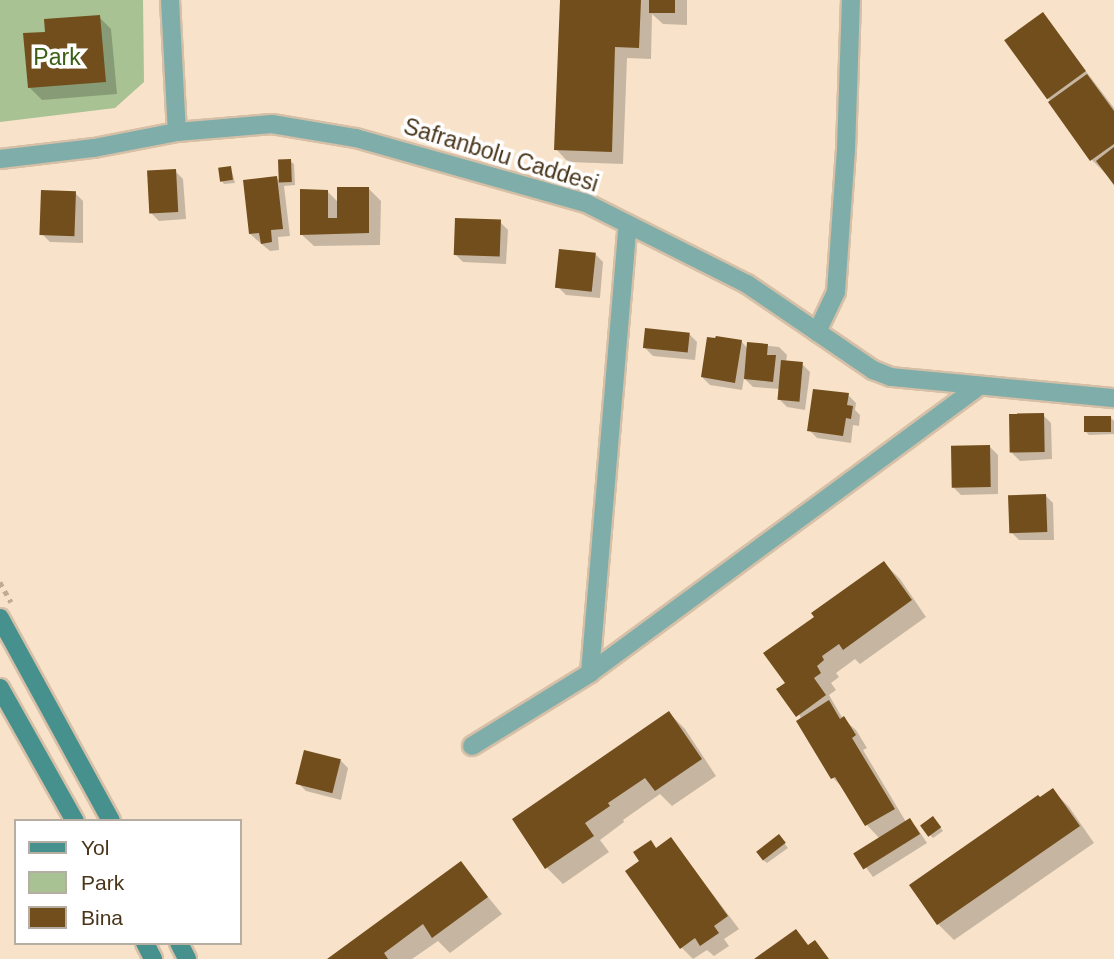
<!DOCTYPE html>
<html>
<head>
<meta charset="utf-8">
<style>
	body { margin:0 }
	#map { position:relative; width:1114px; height:959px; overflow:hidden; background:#f8e3ca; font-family:Arial,sans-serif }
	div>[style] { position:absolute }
	.green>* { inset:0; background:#a8c294 }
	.shadow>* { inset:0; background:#0003 }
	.building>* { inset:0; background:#714e1c; transform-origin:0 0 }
	.path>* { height:4.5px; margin-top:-2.25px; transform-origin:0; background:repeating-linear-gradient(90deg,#c1ac93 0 5px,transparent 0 10px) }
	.roads { filter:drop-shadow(2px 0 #d5c0a7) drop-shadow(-2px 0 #d5c0a7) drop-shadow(0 2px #d5c0a7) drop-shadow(0 -2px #d5c0a7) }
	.minor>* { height:18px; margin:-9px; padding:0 9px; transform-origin:9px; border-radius:9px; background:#7fadaa }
	.tertiary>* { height:18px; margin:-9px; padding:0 9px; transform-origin:9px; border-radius:9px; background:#7fadaa }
	.secondary>* { height:18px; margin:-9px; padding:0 9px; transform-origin:9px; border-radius:9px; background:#46908d }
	span { translate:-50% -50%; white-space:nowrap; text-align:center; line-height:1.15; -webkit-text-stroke:7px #fff; paint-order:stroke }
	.park-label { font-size:23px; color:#3c6015 }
	.street-label { font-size:23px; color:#49351a }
	.legend { position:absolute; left:14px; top:819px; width:228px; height:126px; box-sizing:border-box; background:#fff; border:2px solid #b6aea3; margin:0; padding:9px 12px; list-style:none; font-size:21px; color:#49351a }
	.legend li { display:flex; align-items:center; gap:14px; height:35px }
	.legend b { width:35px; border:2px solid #b6aea3 }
</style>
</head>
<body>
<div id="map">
	<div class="green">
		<i style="clip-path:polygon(0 0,143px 0,144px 82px,115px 108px,0 122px)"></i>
	</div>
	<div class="shadow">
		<i style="clip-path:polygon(561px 0,687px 0,687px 25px,663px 24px,652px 14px,651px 59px,627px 58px,623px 164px,568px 162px,556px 149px)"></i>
		<i style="clip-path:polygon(1043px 15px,1114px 108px,1114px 182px,1092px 160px,1048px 98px)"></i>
		<i style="clip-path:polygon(99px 17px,111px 29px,117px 94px,42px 100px,30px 88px,47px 33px)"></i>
		<i style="clip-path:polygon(290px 161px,294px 164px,295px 185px,284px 186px,290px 236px,278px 237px,279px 250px,270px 251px,250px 234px,276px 177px,280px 182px)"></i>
		<i style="clip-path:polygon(231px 168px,235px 183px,224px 184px,221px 180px)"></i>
		<i style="clip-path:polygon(175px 171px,183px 179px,186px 219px,159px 221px,151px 213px)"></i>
		<i style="clip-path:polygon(369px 189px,381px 201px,380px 245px,314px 246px,301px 234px,327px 191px,339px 203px)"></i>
		<i style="clip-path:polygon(75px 193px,83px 201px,83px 243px,50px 242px,42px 234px)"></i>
		<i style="clip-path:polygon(500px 222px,508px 230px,506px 264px,463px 262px,455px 254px)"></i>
		<i style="clip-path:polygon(595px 254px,603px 262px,600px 298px,566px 295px,558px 287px)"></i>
		<i style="clip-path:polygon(689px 334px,697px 342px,695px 360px,653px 356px,645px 348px)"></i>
		<i style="clip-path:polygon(741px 341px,748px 349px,749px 344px,779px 347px,787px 355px,786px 362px,802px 364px,810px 372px,805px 410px,787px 407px,779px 399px,780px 389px,753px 387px,744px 378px,742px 390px,710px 385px,702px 377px)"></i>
		<i style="clip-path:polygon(848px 395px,856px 403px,855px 410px,860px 415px,859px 426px,853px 425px,851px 443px,817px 438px,809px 430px)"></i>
		<i style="clip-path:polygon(1043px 415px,1051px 423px,1052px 459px,1020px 461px,1012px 453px)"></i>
		<i style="clip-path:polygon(1111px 418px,1114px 421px,1114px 434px,1089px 435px,1085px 431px)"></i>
		<i style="clip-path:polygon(990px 447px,998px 455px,998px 494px,961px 495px,953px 487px)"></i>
		<i style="clip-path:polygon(1045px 495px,1053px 503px,1054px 540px,1019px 540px,1011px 532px)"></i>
		<i style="clip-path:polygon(884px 563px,900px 579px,926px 617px,860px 664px,855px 659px,836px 673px,839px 677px,831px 683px,836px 690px,829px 695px,843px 719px,856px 730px,867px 748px,863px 750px,906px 822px,909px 820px,917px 828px,927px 843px,873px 877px,856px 854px,880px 839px,867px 825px,845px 790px,833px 778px,798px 721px,801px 719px,787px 683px,816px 618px)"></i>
		<i style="clip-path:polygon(669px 713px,685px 729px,716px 776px,672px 806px,660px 794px,623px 820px,624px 822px,600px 840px,609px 852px,563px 884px,547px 868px)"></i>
		<i style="clip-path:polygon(340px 760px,348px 768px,341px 800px,306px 791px,298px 783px)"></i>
		<i style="clip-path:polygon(1053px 791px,1069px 807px,1094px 843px,954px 940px,938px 924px,1040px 799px)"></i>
		<i style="clip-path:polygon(936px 822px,943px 831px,933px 838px,930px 835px)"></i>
		<i style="clip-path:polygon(671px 839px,739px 929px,724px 939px,729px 946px,714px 956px,707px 950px,693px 959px,681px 947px,642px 861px,650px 842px,657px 849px)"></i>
		<i style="clip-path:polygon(782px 840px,788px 848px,767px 863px,763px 860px)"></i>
		<i style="clip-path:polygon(461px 864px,502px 914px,450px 953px,438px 941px,412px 959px,330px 959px)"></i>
	</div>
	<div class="building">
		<i style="clip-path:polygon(560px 0,641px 0,639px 48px,615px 47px,612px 152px,554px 150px)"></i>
		<i style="left:649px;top:0;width:26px;height:13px"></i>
		<i style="left:1043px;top:12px;width:73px;height:48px;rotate:54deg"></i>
		<i style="clip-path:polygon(100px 15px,106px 82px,28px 88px,23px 33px,45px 32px,44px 19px)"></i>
		<i style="clip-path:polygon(1087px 74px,1114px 111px,1114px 144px,1090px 161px,1048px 102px)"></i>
		<i style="clip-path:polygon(1114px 147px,1114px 185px,1096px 161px)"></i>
		<i style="left:291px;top:159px;width:23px;height:13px;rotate:88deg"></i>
		<i style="left:231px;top:166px;width:14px;height:13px;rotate:82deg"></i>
		<i style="left:176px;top:169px;width:43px;height:29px;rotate:87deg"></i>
		<i style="clip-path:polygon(277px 176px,283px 229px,271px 230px,272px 242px,261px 244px,259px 233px,249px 234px,243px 180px)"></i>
		<i style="clip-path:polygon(337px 187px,369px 187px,369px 233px,300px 235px,300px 189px,328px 190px,328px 218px,337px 218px)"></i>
		<i style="left:41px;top:190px;width:35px;height:45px;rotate:2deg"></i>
		<i style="left:455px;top:218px;width:46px;height:37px;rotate:2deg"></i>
		<i style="left:559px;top:249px;width:37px;height:39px;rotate:6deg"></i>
		<i style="left:645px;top:328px;width:45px;height:20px;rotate:6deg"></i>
		<i style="clip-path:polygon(716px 336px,742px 340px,735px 383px,701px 377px,707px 337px,715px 338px)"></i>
		<i style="clip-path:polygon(747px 342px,768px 344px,767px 355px,776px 355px,773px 382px,744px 379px)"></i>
		<i style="left:781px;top:360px;width:22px;height:40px;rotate:5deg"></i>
		<i style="clip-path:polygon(813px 389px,849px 393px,847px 405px,853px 406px,851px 419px,846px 418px,843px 436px,807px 431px)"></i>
		<i style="left:1044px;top:413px;width:39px;height:35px;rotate:89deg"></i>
		<i style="left:1084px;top:416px;width:27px;height:16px"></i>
		<i style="left:990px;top:445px;width:42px;height:39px;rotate:89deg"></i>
		<i style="left:1046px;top:494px;width:38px;height:38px;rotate:88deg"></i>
		<i style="clip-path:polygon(884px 561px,912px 600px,843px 650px,839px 644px,822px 656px,824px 660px,817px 666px,821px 673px,814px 678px,826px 695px,796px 717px,776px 689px,785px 683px,763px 653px,814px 617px,811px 613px)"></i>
		<i style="clip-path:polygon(829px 700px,840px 719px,844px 716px,856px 735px,852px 738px,895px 809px,865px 826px,835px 777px,831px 779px,796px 721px)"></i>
		<i style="clip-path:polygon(669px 711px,702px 759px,655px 791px,645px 778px,608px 803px,610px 806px,585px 823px,594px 836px,545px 869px,512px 819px)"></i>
		<i style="left:304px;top:750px;width:38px;height:35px;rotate:14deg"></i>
		<i style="clip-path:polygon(1053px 788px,1080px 826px,937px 925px,909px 885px,1038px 795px,1040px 797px)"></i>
		<i style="left:933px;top:816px;width:14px;height:16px;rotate:54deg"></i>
		<i style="left:910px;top:818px;width:19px;height:67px;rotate:58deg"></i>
		<i style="left:779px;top:834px;width:11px;height:29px;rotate:52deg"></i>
		<i style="clip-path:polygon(671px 837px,728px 916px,714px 926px,719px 933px,700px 946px,695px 938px,680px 949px,625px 871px,639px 861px,633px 852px,651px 840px,656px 848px)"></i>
		<i style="clip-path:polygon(461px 861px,488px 897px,432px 938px,423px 924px,384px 953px,388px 959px,327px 959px)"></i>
		<i style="clip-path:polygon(796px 929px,808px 945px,815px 940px,829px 959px,754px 959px)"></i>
	</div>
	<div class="path">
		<i style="left:0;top:582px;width:23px;rotate:61deg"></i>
	</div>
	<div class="roads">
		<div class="minor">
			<i style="left:170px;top:0;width:132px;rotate:87deg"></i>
			<i style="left:590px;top:673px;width:450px;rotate:-85.2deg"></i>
			<i style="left:472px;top:746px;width:139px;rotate:-31.7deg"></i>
			<i style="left:590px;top:673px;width:483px;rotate:-36.4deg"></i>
		</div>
		<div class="tertiary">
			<i style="left:0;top:159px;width:95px;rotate:-6.7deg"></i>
			<i style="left:94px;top:148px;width:85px;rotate:-10.9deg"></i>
			<i style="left:177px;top:132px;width:95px;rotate:-4.8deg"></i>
			<i style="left:272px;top:124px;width:85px;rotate:9.5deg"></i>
			<i style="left:356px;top:138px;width:239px;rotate:15.8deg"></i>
			<i style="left:586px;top:203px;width:180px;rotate:26.7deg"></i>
			<i style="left:747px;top:284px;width:153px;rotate:34.3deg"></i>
			<i style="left:873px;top:370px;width:19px;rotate:21deg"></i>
			<i style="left:891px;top:377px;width:224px;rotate:5.4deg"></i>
			<i style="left:817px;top:332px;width:44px;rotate:-64.6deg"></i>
			<i style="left:836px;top:292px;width:142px;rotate:-86deg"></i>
			<i style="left:846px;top:150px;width:150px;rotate:-88.1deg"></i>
		</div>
		<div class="secondary">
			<i style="left:0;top:618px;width:231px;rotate:61.3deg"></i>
			<i style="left:0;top:688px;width:153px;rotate:60.6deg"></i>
			<i style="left:145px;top:943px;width:18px;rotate:63deg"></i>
			<i style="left:179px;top:943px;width:18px;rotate:63deg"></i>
		</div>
	</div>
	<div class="park-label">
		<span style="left:57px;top:57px">Park</span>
	</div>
	<div class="street-label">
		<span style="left:501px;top:155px;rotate:17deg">Safranbolu Caddesi</span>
	</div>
	<ul class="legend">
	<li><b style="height:9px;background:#46908d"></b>Yol</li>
	<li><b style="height:19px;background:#a8c294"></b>Park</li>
	<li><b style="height:19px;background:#714e1c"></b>Bina</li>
	</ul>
</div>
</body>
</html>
